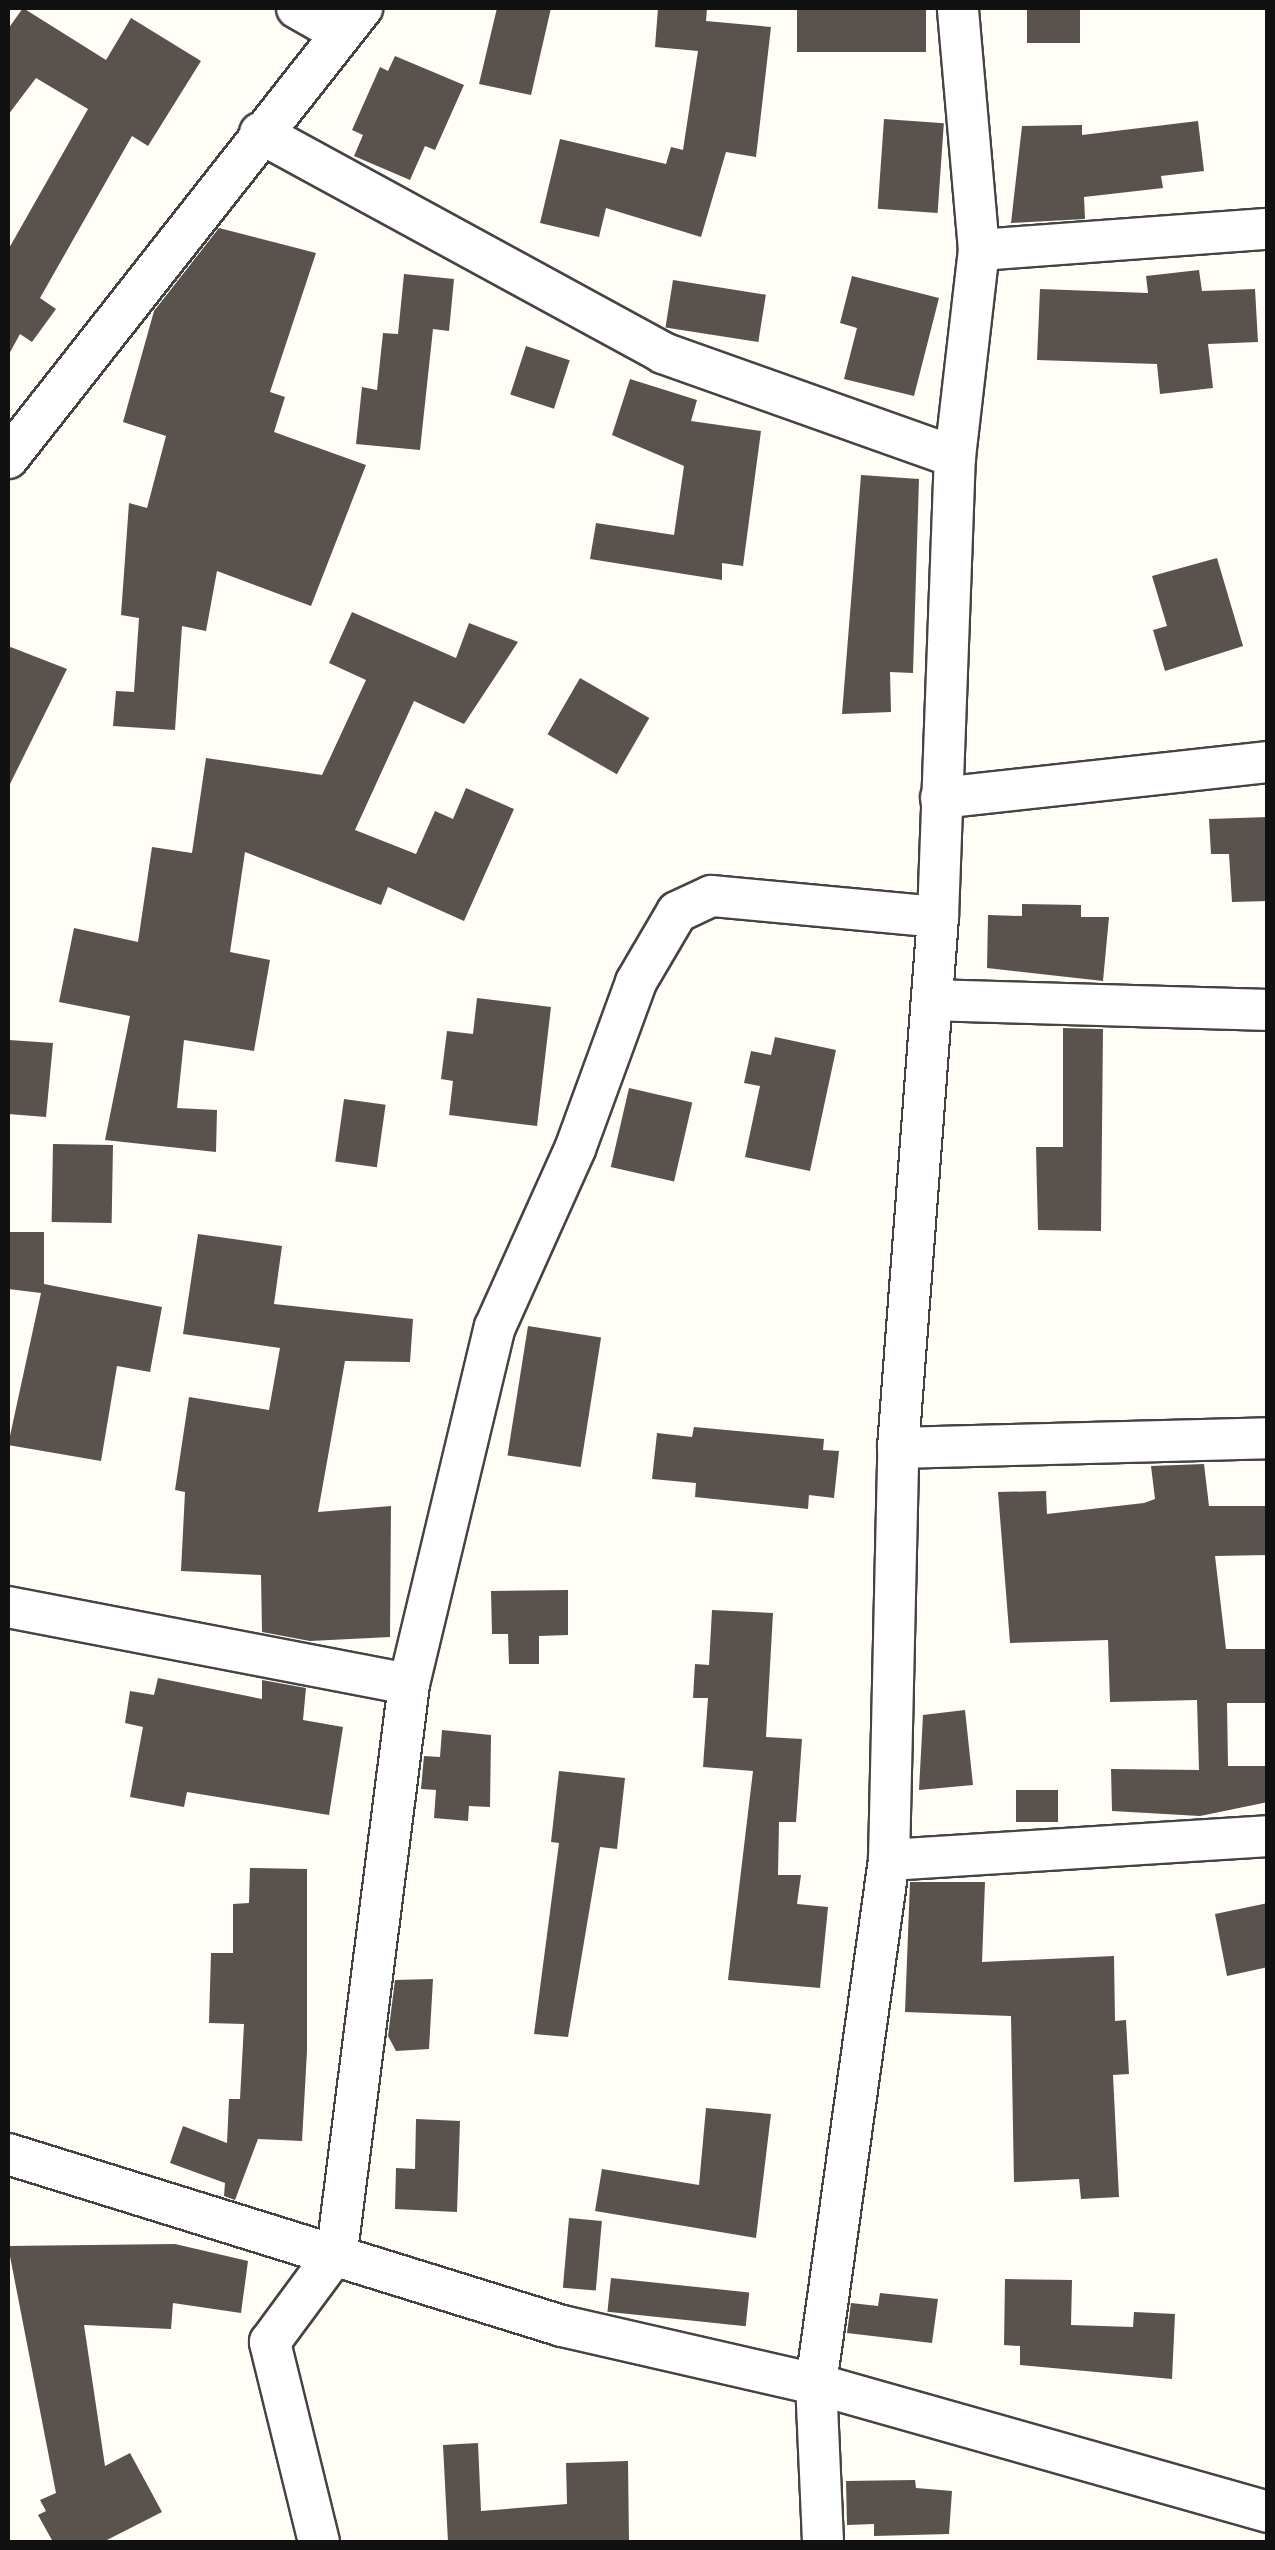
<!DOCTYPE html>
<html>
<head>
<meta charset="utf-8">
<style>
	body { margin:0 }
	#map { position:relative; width:1275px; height:2550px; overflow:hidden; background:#fffdf5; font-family:"Times New Roman",serif }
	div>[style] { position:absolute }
	.building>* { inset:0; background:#5a524d; transform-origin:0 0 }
	.roads { filter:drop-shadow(2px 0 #444) drop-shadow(-2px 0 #444) drop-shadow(0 2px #444) drop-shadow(0 -2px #444) }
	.minor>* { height:40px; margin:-20px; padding:0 20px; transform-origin:20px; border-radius:20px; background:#fff }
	span { translate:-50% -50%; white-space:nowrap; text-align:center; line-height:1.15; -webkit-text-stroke:10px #fff; paint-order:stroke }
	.frame { position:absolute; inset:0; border:10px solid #111; pointer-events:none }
</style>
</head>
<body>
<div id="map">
	<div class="building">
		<i style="clip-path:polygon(23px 8px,106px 60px,131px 18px,201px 61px,148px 146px,132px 136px,40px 298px,56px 309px,32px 342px,20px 334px,8px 356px,8px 250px,88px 109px,36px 78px,8px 115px,8px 29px)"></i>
		<i style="clip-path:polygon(497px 8px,551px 8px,531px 95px,479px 84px)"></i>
		<i style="clip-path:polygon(658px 8px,707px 8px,706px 21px,771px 27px,756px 157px,726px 152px,701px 237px,606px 208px,599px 237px,540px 223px,560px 139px,666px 164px,671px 147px,683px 150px,698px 51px,655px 47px)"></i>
		<i style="left:797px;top:8px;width:129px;height:44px"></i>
		<i style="left:1027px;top:8px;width:53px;height:35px"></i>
		<i style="clip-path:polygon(395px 56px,464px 85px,435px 150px,425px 146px,410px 180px,354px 156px,363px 135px,352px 130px,380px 67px,388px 71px)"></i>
		<i style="left:884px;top:119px;width:60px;height:90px;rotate:4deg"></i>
		<i style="clip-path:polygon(1198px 121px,1204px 171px,1161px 176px,1163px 188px,1084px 197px,1085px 219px,1011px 223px,1022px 126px,1082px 125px,1082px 135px)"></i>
		<i style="clip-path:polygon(219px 228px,316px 253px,270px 392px,285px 397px,274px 432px,366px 465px,311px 606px,217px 571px,206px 631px,182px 626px,175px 730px,113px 726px,116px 691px,134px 692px,139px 618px,121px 615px,129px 503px,147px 508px,166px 436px,123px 422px,154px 311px)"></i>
		<i style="clip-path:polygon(1199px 270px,1202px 291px,1255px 289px,1258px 342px,1208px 344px,1213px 388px,1160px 394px,1157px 364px,1037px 360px,1040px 289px,1148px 293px,1146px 276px)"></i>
		<i style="clip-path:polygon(404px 274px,454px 279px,449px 331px,433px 329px,420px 450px,356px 444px,362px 387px,377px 390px,383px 333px,398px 334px)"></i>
		<i style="clip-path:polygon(852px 276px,939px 298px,914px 396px,844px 379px,857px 328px,840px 323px)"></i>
		<i style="left:673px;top:280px;width:94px;height:48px;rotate:9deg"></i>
		<i style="left:526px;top:346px;width:46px;height:51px;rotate:18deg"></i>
		<i style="clip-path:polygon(630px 379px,697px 400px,691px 421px,761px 431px,743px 566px,722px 563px,722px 580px,590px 559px,596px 523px,674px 535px,684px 466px,612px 435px)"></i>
		<i style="clip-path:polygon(861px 475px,919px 479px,913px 673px,890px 672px,891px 712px,842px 714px)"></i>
		<i style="clip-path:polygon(1217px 558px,1243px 646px,1165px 671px,1153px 630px,1167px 626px,1152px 576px)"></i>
		<i style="clip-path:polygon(352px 612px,456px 658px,469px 623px,518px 642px,464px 724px,414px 701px,355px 830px,416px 854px,435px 811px,453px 819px,466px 788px,514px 809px,464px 921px,388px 887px,381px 905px,245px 852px,230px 952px,270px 960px,254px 1051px,184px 1040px,177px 1108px,217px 1110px,216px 1152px,105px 1140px,130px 1016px,59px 1002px,74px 928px,138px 942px,152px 847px,192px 853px,206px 758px,322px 775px,366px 680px,329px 663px)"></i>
		<i style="clip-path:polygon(8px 646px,67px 669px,9px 786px,8px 786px)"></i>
		<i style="left:580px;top:678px;width:80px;height:65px;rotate:30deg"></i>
		<i style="clip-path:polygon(1268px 817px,1268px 901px,1232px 902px,1229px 854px,1211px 854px,1209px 819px)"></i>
		<i style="clip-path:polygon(1022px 904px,1081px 905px,1081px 917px,1109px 917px,1103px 981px,987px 968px,988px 915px,1022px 916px)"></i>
		<i style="clip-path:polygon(477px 998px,551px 1007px,537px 1126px,449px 1115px,453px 1081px,441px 1079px,447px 1031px,473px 1034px)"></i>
		<i style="clip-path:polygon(1063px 1028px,1103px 1029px,1101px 1231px,1038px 1230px,1036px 1147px,1063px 1147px)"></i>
		<i style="clip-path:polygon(775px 1037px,836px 1050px,810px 1171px,745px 1157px,760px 1086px,744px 1083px,751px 1051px,771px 1055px)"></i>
		<i style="clip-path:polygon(9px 1040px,53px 1043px,46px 1117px,8px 1114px)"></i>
		<i style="left:629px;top:1088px;width:65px;height:81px;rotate:13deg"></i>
		<i style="left:344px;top:1099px;width:42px;height:63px;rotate:8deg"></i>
		<i style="left:53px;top:1144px;width:60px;height:78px;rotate:1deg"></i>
		<i style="clip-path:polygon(8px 1232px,44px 1232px,44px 1284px,162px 1307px,150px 1372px,117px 1366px,101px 1461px,8px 1445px,41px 1293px,8px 1289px)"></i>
		<i style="clip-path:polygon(198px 1234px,282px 1246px,274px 1304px,413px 1319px,410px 1362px,345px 1361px,318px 1512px,391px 1506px,390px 1637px,310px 1641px,262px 1632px,261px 1575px,181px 1571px,185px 1492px,175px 1490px,189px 1397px,269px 1410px,280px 1348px,183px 1334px)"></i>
		<i style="left:528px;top:1326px;width:74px;height:131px;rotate:9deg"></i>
		<i style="clip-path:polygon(694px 1427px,824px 1439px,823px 1450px,839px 1451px,834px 1498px,809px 1495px,808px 1509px,695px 1497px,696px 1483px,652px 1479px,657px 1433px,692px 1437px)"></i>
		<i style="clip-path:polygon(1204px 1464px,1209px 1506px,1268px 1506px,1268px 1555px,1215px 1556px,1226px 1649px,1268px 1649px,1268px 1703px,1227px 1703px,1228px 1766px,1268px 1766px,1268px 1802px,1200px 1816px,1112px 1811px,1111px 1769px,1199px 1770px,1197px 1700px,1110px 1702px,1108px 1640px,1010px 1643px,998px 1492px,1046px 1491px,1047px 1514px,1144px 1503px,1155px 1499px,1151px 1466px)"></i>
		<i style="clip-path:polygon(568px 1590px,568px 1635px,539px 1636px,539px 1664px,509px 1664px,508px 1634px,492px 1634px,491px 1591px)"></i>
		<i style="clip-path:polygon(712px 1610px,773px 1613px,766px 1737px,802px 1739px,796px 1822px,779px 1822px,778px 1875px,801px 1875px,797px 1904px,828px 1907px,820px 1988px,728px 1980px,753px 1771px,703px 1767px,708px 1698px,693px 1698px,695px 1664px,709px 1665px)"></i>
		<i style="clip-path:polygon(158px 1678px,262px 1699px,262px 1680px,306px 1688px,303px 1720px,343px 1727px,329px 1815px,187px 1792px,184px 1807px,130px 1797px,143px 1727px,125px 1723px,130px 1691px,154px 1695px)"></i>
		<i style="clip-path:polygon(965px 1710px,973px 1785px,919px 1790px,923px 1715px)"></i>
		<i style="clip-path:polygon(442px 1730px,491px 1735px,490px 1807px,469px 1806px,468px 1821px,434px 1818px,436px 1790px,421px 1789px,424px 1756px,440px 1757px)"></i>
		<i style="clip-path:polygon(559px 1771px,625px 1778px,617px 1849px,600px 1847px,568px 2037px,534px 2034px,559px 1843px,551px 1842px)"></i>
		<i style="left:1016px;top:1790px;width:42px;height:32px"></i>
		<i style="clip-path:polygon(250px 1868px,307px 1869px,307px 2051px,302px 2141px,258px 2139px,235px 2200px,224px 2196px,225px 2183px,170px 2163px,183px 2126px,227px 2143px,229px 2099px,240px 2099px,244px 2024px,209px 2023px,211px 1953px,233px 1953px,233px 1904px,249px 1903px)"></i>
		<i style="clip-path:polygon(910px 1882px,985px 1882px,982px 1962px,1114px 1956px,1115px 2021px,1126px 2020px,1129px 2074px,1113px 2075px,1119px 2197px,1081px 2199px,1079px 2179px,1014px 2182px,1011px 2016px,905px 2012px)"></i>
		<i style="clip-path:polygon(1268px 1903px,1268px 1967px,1227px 1976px,1215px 1914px)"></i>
		<i style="clip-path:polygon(433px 1979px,429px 2049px,396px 2051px,388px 2036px,395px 1980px)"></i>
		<i style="clip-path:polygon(706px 2108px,771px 2114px,756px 2238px,595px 2211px,602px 2169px,699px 2185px)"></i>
		<i style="clip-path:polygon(416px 2119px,460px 2121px,457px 2212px,395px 2209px,396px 2168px,415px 2169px)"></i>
		<i style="left:569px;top:2218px;width:33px;height:70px;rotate:5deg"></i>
		<i style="clip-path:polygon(175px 2244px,248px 2261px,241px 2313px,173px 2303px,171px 2329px,84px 2325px,105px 2466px,130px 2453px,162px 2512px,103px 2542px,53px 2542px,38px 2515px,46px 2511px,40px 2500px,56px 2493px,8px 2246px)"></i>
		<i style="left:611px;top:2278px;width:139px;height:34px;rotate:6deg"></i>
		<i style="clip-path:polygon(1005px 2279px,1072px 2280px,1071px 2325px,1133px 2327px,1134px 2312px,1175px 2314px,1172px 2379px,1020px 2365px,1020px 2346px,1004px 2345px)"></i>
		<i style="clip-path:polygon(880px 2293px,938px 2299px,932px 2343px,847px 2333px,851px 2303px,878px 2306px)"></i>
		<i style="clip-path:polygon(478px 2443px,481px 2511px,567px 2504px,566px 2463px,628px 2461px,629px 2542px,448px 2542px,443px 2445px)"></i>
		<i style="clip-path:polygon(915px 2480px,916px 2488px,952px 2491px,949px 2534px,874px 2536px,874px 2524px,847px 2525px,846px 2481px)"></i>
	</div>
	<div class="roads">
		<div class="minor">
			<i style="left:297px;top:8px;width:48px;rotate:29.7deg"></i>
			<i style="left:260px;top:133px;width:459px;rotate:28.6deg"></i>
			<i style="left:663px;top:353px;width:310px;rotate:19.6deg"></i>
			<i style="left:979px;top:250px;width:290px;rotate:-4.2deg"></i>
			<i style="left:8px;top:458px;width:573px;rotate:-51.81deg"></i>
			<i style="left:941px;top:798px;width:329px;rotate:-6.3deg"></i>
			<i style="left:932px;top:1000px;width:336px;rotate:1.7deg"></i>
			<i style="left:898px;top:1448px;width:370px;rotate:-1.5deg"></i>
			<i style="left:8px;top:1607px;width:408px;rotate:10.9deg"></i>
			<i style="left:889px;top:1860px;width:380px;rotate:-3.6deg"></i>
			<i style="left:8px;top:2154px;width:580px;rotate:17.25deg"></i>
			<i style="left:562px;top:2326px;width:261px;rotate:12.9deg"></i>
			<i style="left:816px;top:2384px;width:470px;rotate:15.8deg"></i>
			<i style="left:319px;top:2542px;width:206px;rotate:-103.8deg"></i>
			<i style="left:270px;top:2342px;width:113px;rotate:-53.6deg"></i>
			<i style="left:337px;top:2251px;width:572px;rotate:-82.76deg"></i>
			<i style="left:409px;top:1684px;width:367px;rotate:-76.5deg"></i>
			<i style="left:495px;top:1327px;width:195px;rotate:-65.8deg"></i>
			<i style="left:575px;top:1149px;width:178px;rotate:-69.9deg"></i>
			<i style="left:636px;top:982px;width:81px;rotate:-59.6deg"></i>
			<i style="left:677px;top:912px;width:38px;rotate:-25deg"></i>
			<i style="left:712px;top:896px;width:227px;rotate:5.3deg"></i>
			<i style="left:823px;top:2542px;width:158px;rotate:-92.5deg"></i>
			<i style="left:816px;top:2384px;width:529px;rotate:-82.07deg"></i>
			<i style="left:889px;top:1860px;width:412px;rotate:-88.7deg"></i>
			<i style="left:898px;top:1448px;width:533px;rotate:-85.69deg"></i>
			<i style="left:938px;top:917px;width:460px;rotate:-87.9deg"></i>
			<i style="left:955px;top:457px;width:208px;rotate:-83.4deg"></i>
			<i style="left:979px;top:250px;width:243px;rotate:-95deg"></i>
		</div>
	</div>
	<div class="frame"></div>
</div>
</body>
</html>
